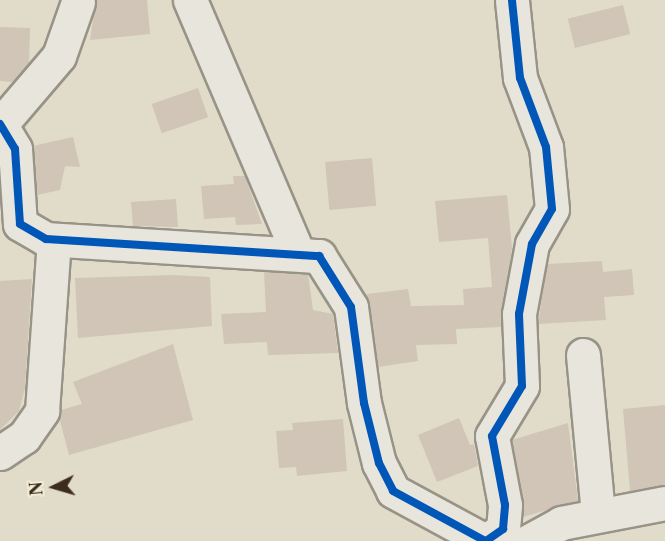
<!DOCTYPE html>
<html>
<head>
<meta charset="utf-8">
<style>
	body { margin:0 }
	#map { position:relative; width:665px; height:541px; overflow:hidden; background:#e1dcca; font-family:"Libre Caslon Text",serif }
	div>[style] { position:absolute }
	.building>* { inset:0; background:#d0c5b6; transform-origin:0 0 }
	.roads { filter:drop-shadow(2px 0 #989387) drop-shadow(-2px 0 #989387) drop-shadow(0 2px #989387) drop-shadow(0 -2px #989387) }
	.minor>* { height:33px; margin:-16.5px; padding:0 16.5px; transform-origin:16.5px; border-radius:16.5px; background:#e8e5dc }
	.cycleway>* { height:8px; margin:-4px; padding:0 4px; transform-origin:4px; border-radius:4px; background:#0057b8 }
	span { translate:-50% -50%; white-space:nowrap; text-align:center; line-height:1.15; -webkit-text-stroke:4.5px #f2ecd6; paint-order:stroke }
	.north { position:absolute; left:24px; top:457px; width:60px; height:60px; -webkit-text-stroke:4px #f2ecd6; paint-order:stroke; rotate:265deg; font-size:16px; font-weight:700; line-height:24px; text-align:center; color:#3d2c1d }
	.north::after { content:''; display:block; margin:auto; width:21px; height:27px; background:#3d2c1d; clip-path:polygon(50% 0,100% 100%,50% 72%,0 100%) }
</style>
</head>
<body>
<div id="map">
	<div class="building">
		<i style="clip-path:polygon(96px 0,147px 0,150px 34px,90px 40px)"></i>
		<i style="left:623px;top:5px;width:30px;height:57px;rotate:76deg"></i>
		<i style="clip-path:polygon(0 27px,30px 28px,29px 63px,12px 82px,0 81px)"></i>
		<i style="left:198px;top:88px;width:31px;height:49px;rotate:71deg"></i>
		<i style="clip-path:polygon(73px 137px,80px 167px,65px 166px,60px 190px,37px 195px,33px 146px)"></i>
		<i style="left:372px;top:158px;width:48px;height:47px;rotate:85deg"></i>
		<i style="clip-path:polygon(233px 176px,245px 176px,262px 224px,236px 225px,235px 217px,204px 219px,201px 186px,234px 184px)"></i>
		<i style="clip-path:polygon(507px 195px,512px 248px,501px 327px,456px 329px,457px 344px,416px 345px,418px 361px,378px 367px,367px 294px,408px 289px,411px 306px,464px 305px,463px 289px,492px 287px,488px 238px,439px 242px,435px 201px)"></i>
		<i style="clip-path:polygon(176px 199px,178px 227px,133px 226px,131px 202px)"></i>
		<i style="clip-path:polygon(602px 261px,603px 272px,632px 269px,634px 295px,604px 297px,606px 320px,538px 324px,547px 264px)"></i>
		<i style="clip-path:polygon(264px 271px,308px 274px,313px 310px,333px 314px,338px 353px,268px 355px,267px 342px,224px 344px,221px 314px,266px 312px)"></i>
		<i style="clip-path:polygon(173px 275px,210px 277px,212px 326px,78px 338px,75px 278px)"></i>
		<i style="clip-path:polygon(32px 279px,25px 388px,19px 411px,0 430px,0 281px)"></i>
		<i style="clip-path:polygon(173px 344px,193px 420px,69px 455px,59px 417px,61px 410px,82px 404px,73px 382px)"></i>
		<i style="clip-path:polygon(665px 405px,665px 485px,630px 491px,623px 409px)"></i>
		<i style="clip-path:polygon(459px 418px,470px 445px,474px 444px,478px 466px,437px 482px,418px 435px)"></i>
		<i style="clip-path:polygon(343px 419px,347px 471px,297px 476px,296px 467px,279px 468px,276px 431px,293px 430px,292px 423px)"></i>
		<i style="clip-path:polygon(568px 423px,578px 501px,523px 517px,512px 440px)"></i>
	</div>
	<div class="roads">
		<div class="minor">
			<i style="left:190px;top:0;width:275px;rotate:66.9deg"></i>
			<i style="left:0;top:124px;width:29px;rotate:59deg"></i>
			<i style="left:15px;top:149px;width:75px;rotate:86.2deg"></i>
			<i style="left:20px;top:224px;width:30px;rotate:30deg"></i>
			<i style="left:46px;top:239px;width:274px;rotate:3.6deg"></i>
			<i style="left:319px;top:256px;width:60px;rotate:57.9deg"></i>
			<i style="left:351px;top:307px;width:97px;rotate:82.3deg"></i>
			<i style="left:364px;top:403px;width:62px;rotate:76deg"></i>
			<i style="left:379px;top:463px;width:31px;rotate:63deg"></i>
			<i style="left:393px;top:491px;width:105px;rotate:28.5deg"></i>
			<i style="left:1px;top:124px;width:89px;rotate:-49.5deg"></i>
			<i style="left:59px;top:56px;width:57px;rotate:-70.6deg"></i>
			<i style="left:583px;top:355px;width:161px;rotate:84.6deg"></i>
			<i style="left:0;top:453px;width:29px;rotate:-34deg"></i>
			<i style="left:24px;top:437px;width:32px;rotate:-55deg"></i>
			<i style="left:42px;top:411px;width:170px;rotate:-86deg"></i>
			<i style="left:486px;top:541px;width:21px;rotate:-35deg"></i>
			<i style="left:503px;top:529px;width:24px;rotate:-85deg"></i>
			<i style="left:505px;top:505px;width:70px;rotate:-100.7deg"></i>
			<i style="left:492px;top:436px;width:58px;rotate:-59deg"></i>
			<i style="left:522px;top:386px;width:72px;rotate:-92.4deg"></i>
			<i style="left:519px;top:314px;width:71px;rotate:-79.5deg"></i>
			<i style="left:532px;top:244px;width:40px;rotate:-60.3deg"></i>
			<i style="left:552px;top:209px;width:62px;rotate:-95.5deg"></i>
			<i style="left:546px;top:147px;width:74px;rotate:-110.6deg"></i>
			<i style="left:520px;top:78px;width:78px;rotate:-95.9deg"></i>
			<i style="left:529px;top:541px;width:37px;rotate:-29deg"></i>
			<i style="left:561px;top:523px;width:106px;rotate:-10.9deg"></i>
		</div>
	</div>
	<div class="cycleway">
		<i style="left:0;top:124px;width:29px;rotate:59deg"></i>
		<i style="left:15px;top:149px;width:75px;rotate:86.2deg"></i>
		<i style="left:20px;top:224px;width:30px;rotate:30deg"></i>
		<i style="left:46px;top:239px;width:274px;rotate:3.6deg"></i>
		<i style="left:319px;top:256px;width:60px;rotate:57.9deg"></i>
		<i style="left:351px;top:307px;width:97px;rotate:82.3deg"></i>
		<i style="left:364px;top:403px;width:62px;rotate:76deg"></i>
		<i style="left:379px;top:463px;width:31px;rotate:63deg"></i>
		<i style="left:393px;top:491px;width:105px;rotate:28.5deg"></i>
		<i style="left:486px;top:541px;width:21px;rotate:-35deg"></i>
		<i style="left:503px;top:529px;width:24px;rotate:-85deg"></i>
		<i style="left:505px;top:505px;width:70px;rotate:-100.7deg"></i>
		<i style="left:492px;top:436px;width:58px;rotate:-59deg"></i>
		<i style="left:522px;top:386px;width:72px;rotate:-92.4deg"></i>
		<i style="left:519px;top:314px;width:71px;rotate:-79.5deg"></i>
		<i style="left:532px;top:244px;width:40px;rotate:-60.3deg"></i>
		<i style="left:552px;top:209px;width:62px;rotate:-95.5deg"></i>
		<i style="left:546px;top:147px;width:74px;rotate:-110.6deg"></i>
		<i style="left:520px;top:78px;width:78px;rotate:-95.9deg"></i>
	</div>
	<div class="north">N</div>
</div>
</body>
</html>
